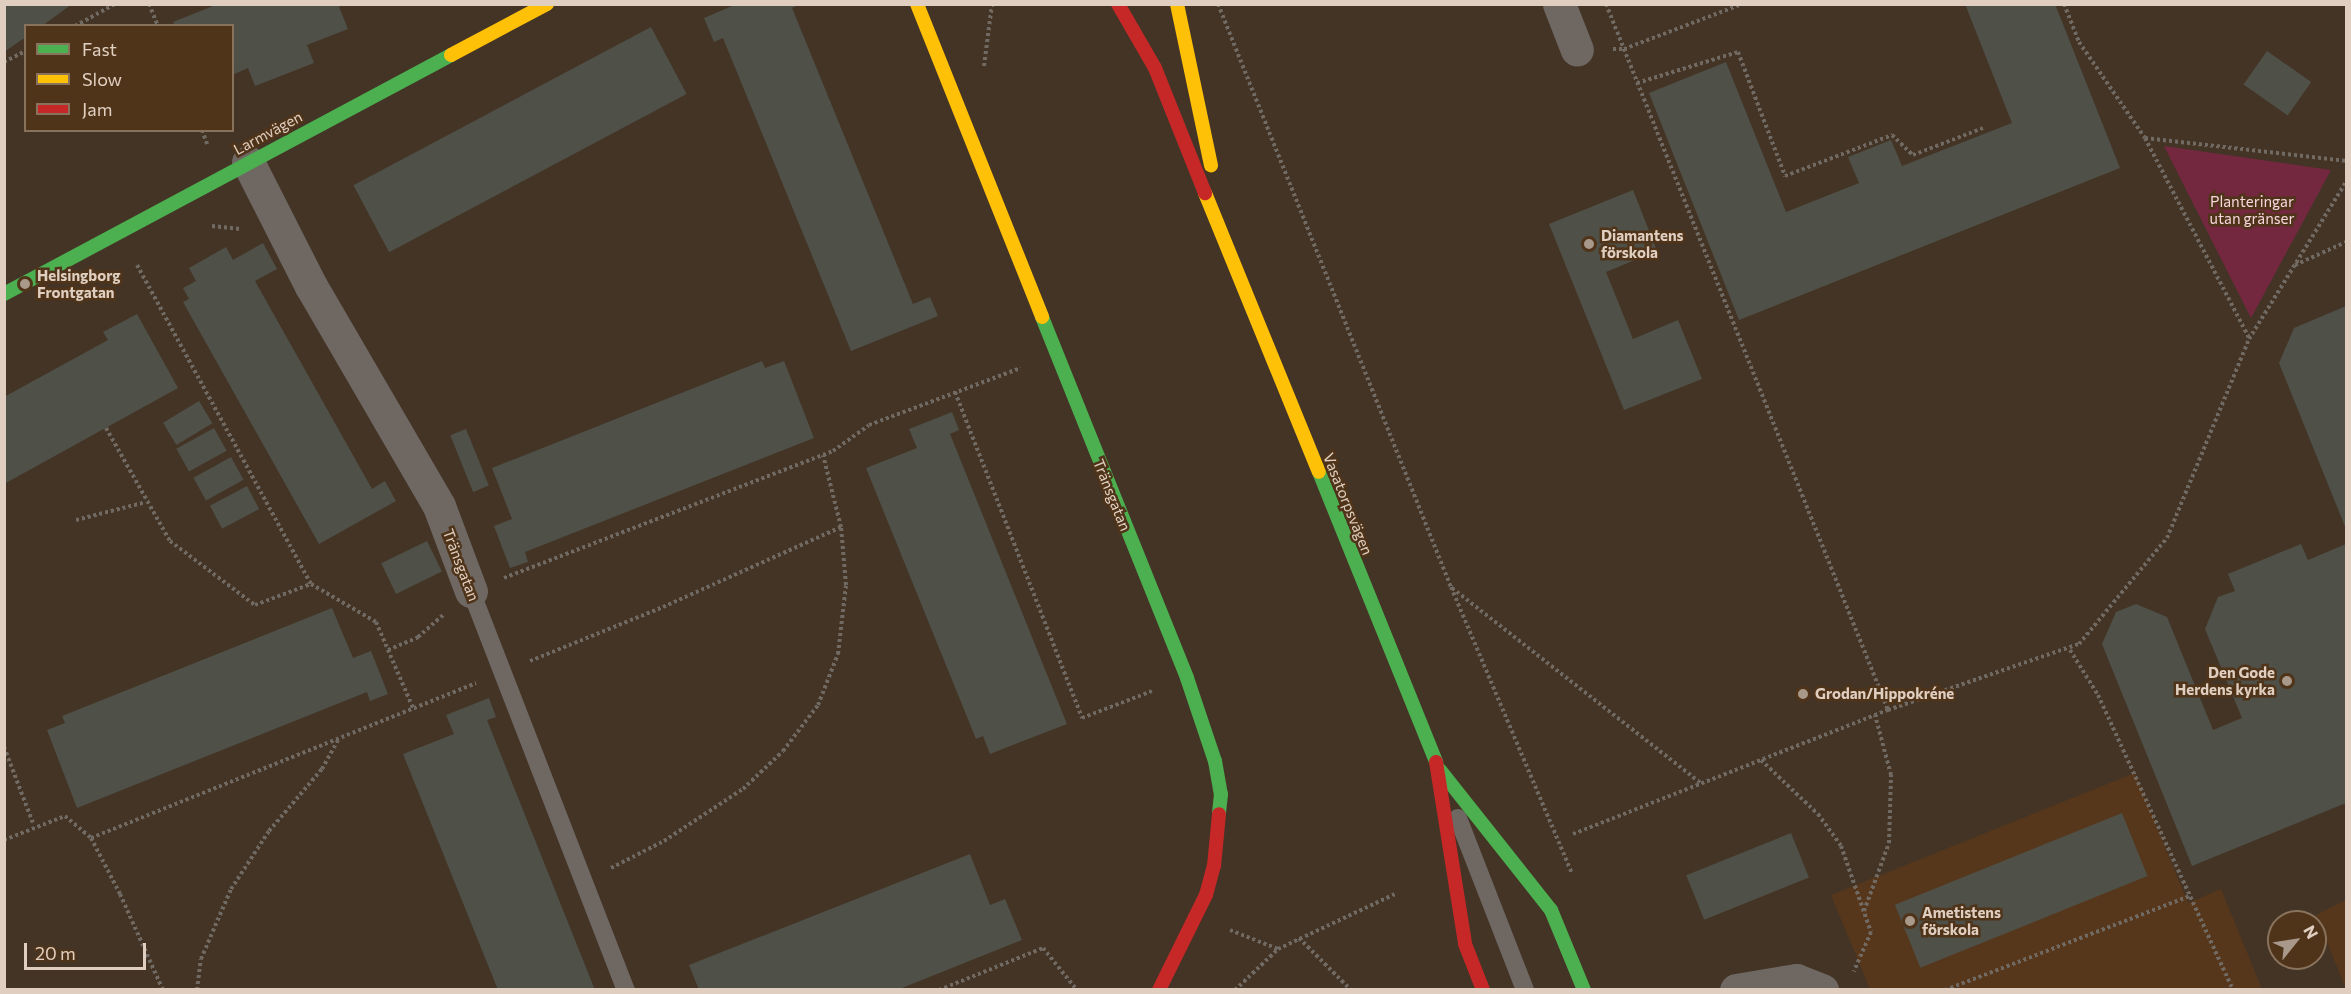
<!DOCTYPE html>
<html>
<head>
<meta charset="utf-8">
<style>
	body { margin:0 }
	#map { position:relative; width:2351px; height:994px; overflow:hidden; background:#433426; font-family:Commissioner,sans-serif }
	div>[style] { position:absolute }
	.built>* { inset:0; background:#56371b }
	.green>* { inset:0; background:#742840 }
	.building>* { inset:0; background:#4f5047; transform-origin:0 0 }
	.path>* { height:4px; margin-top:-2px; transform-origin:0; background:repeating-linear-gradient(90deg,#716a63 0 3px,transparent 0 6px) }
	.lane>* { height:18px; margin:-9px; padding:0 9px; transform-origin:9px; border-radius:9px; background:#6e6762 }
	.street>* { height:33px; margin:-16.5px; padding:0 16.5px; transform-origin:16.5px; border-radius:16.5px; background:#6e6762 }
	.fast>* { height:14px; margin:-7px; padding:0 7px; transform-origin:7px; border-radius:7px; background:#4caf50 }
	.slow>* { height:14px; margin:-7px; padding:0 7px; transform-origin:7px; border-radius:7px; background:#ffc107 }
	.jam>* { height:14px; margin:-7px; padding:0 7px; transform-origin:7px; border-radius:7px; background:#c62828 }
	.dots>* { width:16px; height:16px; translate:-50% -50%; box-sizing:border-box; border:3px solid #4f341a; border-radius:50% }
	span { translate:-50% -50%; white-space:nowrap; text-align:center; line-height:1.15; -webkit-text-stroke:5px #4f341a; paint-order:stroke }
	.street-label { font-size:15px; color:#e0cfc0 }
	.park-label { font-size:15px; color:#f7d7de }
	.poi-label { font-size:15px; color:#e0cfc0; font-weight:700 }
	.left { translate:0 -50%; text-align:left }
	.right { translate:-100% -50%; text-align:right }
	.frame { position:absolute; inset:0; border:6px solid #e0cfc0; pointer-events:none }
	.legend { position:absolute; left:24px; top:24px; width:210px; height:108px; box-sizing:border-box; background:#4f341a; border:2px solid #89725c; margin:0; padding:8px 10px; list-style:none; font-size:18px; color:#e0cfc0 }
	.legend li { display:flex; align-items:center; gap:12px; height:30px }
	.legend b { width:30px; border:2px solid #89725c }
	.north { position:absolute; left:2267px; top:910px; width:60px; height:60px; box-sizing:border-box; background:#4f341a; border:2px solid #89725c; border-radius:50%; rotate:60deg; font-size:16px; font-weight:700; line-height:24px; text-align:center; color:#e0cfc0 }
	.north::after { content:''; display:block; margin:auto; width:21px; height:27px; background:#a9998a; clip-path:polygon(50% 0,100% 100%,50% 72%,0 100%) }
	.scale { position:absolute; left:24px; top:943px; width:122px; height:27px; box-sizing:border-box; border:3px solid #e0cfc0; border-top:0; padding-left:8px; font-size:18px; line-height:21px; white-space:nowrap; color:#e0cfc0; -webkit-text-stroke:4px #4f341a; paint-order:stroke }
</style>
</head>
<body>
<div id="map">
	<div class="built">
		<i style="clip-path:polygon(2135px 773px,2188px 903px,2221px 889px,2262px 989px,1870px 989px,1831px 895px)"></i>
		<i style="clip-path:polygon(2346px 900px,2346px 989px,2316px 915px)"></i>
	</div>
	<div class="green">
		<i style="clip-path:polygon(2164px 146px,2331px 170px,2251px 318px)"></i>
	</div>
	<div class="building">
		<i style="clip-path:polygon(4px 4px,72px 4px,42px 26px,26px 26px,26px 37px,4px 52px)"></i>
		<i style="clip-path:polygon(218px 4px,346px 4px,339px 7px,348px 29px,307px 45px,314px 63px,255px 86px,248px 68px,232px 75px,232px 26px,175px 26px,173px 22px)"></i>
		<i style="clip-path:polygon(737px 4px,800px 4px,792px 8px,913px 304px,930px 297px,938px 316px,851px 351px,723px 38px,714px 42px,704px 18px)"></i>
		<i style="clip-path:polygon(1965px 4px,2055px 4px,2120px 168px,1739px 320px,1649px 93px,1726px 62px,1786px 212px,1859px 183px,1848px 157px,1891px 140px,1902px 166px,2012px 123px)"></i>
		<i style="left:651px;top:27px;width:76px;height:337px;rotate:62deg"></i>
		<i style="left:2267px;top:51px;width:54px;height:41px;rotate:35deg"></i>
		<i style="clip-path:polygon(1633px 190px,1657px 251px,1606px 272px,1633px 339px,1678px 320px,1702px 379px,1624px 410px,1549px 224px)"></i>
		<i style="clip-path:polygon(263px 243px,277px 269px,255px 281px,372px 489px,385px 481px,396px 501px,319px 544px,183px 302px,189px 299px,183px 288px,196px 281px,189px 268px,226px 247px,233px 260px)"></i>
		<i style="clip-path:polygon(2346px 306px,2346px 529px,2279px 363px,2294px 328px)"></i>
		<i style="clip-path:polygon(137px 314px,178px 388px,4px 484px,4px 397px,108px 340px,103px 332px)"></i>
		<i style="clip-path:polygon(762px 361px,765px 368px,784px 361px,814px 438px,525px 552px,528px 562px,510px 568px,494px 526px,512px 519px,492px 468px)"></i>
		<i style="left:199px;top:401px;width:26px;height:42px;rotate:59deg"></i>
		<i style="clip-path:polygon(952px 412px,959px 430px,950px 434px,1067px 724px,990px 754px,983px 736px,976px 739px,866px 468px,917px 448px,909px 429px)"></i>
		<i style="left:214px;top:428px;width:26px;height:43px;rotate:61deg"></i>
		<i style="left:466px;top:429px;width:61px;height:17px;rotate:68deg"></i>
		<i style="left:231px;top:457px;width:26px;height:43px;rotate:61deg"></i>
		<i style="left:247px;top:486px;width:26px;height:42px;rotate:62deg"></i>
		<i style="left:427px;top:541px;width:34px;height:51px;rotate:64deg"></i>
		<i style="clip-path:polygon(2301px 544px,2308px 560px,2346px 544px,2346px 803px,2192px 866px,2102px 644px,2116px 612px,2136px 604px,2167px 617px,2213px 730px,2242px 718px,2205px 629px,2218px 597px,2235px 591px,2228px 574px)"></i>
		<i style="clip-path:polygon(332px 608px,353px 658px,371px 651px,388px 694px,370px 701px,367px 692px,77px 808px,47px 730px,65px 723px,62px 716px)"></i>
		<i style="clip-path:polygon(489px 698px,496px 717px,487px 720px,595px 990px,498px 990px,403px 754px,454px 734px,446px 715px)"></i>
		<i style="left:2122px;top:813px;width:68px;height:245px;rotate:68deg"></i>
		<i style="left:1791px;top:833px;width:48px;height:113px;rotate:68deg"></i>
		<i style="clip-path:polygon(970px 854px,990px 905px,1005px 899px,1022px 940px,897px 990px,699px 990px,689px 965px)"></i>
	</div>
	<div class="path">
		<i style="left:149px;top:4px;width:24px;rotate:68deg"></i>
		<i style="left:1218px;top:4px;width:628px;rotate:68.22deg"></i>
		<i style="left:1451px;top:587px;width:311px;rotate:67.1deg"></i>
		<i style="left:1606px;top:4px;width:760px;rotate:68.23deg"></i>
		<i style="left:2064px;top:4px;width:41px;rotate:68.5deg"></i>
		<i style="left:2079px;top:42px;width:116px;rotate:55.5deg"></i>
		<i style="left:2145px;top:138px;width:225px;rotate:62.5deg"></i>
		<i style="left:75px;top:26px;width:46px;rotate:-28.8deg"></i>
		<i style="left:1613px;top:49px;width:11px"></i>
		<i style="left:1624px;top:49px;width:126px;rotate:-20.9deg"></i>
		<i style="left:4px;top:62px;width:25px;rotate:-27deg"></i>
		<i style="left:984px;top:66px;width:63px;rotate:-82.6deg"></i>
		<i style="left:1637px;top:83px;width:106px;rotate:-17.1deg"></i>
		<i style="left:1738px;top:52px;width:133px;rotate:69.2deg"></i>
		<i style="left:1785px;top:176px;width:115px;rotate:-21deg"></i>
		<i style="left:1892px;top:135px;width:29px;rotate:44deg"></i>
		<i style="left:1913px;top:155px;width:75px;rotate:-21.1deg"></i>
		<i style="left:202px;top:130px;width:15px;rotate:70deg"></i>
		<i style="left:2145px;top:138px;width:202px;rotate:6.5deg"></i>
		<i style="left:212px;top:226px;width:29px;rotate:6deg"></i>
		<i style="left:137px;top:265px;width:363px;rotate:61.4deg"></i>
		<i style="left:2295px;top:265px;width:56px;rotate:-24.3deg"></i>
		<i style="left:955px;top:392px;width:350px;rotate:68.7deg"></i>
		<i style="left:1082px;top:718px;width:75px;rotate:-21.1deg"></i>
		<i style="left:106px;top:428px;width:130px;rotate:60.5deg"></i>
		<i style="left:170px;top:541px;width:106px;rotate:37deg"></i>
		<i style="left:255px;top:605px;width:60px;rotate:-20.6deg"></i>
		<i style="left:311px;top:584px;width:75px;rotate:30.3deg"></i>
		<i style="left:376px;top:622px;width:94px;rotate:66.7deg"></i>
		<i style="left:76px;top:520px;width:72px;rotate:-14.4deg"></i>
		<i style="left:504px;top:578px;width:353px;rotate:-21.1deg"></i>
		<i style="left:833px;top:451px;width:44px;rotate:-35.8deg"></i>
		<i style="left:869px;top:425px;width:162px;rotate:-20.6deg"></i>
		<i style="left:1452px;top:588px;width:316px;rotate:38.1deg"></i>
		<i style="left:388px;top:650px;width:33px;rotate:-23deg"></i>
		<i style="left:418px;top:637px;width:33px;rotate:-41deg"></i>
		<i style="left:2070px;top:650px;width:53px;rotate:58.1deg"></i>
		<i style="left:2098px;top:695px;width:324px;rotate:65.4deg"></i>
		<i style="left:530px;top:661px;width:144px;rotate:-22.1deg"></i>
		<i style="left:663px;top:607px;width:195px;rotate:-24.2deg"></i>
		<i style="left:4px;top:747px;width:81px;rotate:69.1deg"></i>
		<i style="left:1761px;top:760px;width:79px;rotate:43.5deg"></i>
		<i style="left:1818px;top:814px;width:39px;rotate:54deg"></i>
		<i style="left:1841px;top:846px;width:91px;rotate:70.8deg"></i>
		<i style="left:1871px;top:932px;width:43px;rotate:113.6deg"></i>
		<i style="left:1573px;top:834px;width:339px;rotate:-21.5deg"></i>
		<i style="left:1888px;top:710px;width:202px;rotate:-19.1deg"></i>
		<i style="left:2079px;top:644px;width:138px;rotate:-50.3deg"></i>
		<i style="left:2167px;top:538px;width:215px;rotate:-67.6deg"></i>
		<i style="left:2249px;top:339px;width:185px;rotate:-58.3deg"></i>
		<i style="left:91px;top:838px;width:415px;rotate:-21.9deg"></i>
		<i style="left:4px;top:840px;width:66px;rotate:-21.5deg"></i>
		<i style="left:65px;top:816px;width:34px;rotate:40deg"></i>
		<i style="left:91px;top:838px;width:63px;rotate:62.6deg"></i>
		<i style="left:120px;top:894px;width:105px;rotate:65.9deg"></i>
		<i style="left:611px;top:868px;width:59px;rotate:-27deg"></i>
		<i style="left:664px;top:841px;width:95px;rotate:-33.4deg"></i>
		<i style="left:743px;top:789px;width:55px;rotate:-43.5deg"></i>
		<i style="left:783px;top:751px;width:58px;rotate:-52.7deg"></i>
		<i style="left:818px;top:705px;width:55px;rotate:-68.6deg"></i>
		<i style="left:838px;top:654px;width:69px;rotate:-83.4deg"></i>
		<i style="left:846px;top:585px;width:58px;rotate:-94.9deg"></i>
		<i style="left:841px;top:527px;width:74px;rotate:-104deg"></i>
		<i style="left:1864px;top:911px;width:72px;rotate:-69.8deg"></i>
		<i style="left:1889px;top:843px;width:68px;rotate:-88.3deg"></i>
		<i style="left:1891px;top:775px;width:62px;rotate:-104.9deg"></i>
		<i style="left:1230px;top:930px;width:52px;rotate:21.6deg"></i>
		<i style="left:1299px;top:938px;width:74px;rotate:45deg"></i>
		<i style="left:197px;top:990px;width:31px;rotate:-83deg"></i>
		<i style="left:201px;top:959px;width:76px;rotate:-66.8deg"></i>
		<i style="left:231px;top:889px;width:69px;rotate:-56.8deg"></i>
		<i style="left:269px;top:831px;width:82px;rotate:-49.5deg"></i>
		<i style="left:322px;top:769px;width:35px;rotate:-61deg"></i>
		<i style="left:939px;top:990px;width:112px;rotate:-22deg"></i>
		<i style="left:1043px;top:948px;width:54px;rotate:51deg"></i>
		<i style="left:1235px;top:990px;width:59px;rotate:-43.6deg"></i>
		<i style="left:1278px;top:949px;width:129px;rotate:-25.2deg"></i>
		<i style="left:1945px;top:990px;width:262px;rotate:-21deg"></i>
	</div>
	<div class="lane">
		<i style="left:471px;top:591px;width:428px;rotate:68.8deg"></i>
		<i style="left:1458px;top:818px;width:185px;rotate:68.7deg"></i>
	</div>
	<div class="street">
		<i style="left:1559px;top:4px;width:49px;rotate:68.6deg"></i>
		<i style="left:248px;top:162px;width:139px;rotate:63.1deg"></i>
		<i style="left:311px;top:286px;width:255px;rotate:59.8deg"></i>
		<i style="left:439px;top:506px;width:91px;rotate:69.4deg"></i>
		<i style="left:1736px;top:990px;width:61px;rotate:-9.5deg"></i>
		<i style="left:1796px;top:980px;width:28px;rotate:21deg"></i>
	</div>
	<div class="fast">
		<i style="left:4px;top:294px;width:507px;rotate:-28.13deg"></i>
		<i style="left:1042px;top:317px;width:389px;rotate:68.1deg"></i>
		<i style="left:1187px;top:678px;width:88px;rotate:71.4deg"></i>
		<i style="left:1215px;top:761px;width:34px;rotate:80deg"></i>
		<i style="left:1221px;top:794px;width:20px;rotate:96deg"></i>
		<i style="left:1319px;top:472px;width:313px;rotate:68deg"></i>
		<i style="left:1440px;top:770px;width:179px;rotate:51.6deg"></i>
		<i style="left:1551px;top:910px;width:87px;rotate:67.6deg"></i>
	</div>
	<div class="slow">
		<i style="left:917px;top:4px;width:337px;rotate:68.2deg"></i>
		<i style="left:1177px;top:4px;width:165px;rotate:78.1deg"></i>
		<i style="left:451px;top:55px;width:109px;rotate:-28deg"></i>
		<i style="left:1205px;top:193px;width:301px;rotate:67.8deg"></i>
	</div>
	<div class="jam">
		<i style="left:1118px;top:4px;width:74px;rotate:60deg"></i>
		<i style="left:1155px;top:68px;width:135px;rotate:68.2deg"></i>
		<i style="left:1436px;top:762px;width:184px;rotate:80.9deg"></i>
		<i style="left:1465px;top:944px;width:49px;rotate:68.6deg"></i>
		<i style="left:1159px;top:990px;width:106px;rotate:-63.7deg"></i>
		<i style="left:1206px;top:895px;width:30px;rotate:-75deg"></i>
		<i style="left:1214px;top:866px;width:52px;rotate:-84.5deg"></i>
	</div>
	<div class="dots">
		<i style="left:1589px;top:244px;background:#a9998a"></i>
		<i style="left:25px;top:284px;background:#a9998a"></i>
		<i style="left:2287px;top:681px;background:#a9998a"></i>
		<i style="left:1803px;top:694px;background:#a9998a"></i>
		<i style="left:1910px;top:921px;background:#a9998a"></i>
	</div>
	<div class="street-label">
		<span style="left:268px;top:133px;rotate:-28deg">Larmvägen</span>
		<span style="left:1112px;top:495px;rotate:68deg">Tränsgatan</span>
		<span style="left:1348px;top:504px;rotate:68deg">Vasatorpsvägen</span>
		<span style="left:461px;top:565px;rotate:69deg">Tränsgatan</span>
	</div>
	<div class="park-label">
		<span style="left:2252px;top:210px">Planteringar<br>utan gränser</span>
	</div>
	<div class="poi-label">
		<span class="left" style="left:1601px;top:244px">Diamantens<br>förskola</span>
		<span class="left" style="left:37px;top:284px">Helsingborg<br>Frontgatan</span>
		<span class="right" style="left:2275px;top:681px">Den Gode<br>Herdens kyrka</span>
		<span class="left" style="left:1815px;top:694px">Grodan/Hippokréne</span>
		<span class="left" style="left:1922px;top:921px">Ametistens<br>förskola</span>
	</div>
	<div class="frame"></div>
	<ul class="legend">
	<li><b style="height:8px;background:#4caf50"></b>Fast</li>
	<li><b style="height:8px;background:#ffc107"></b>Slow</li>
	<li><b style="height:8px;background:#c62828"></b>Jam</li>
	</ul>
	<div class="north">N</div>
	<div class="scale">20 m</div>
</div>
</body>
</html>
